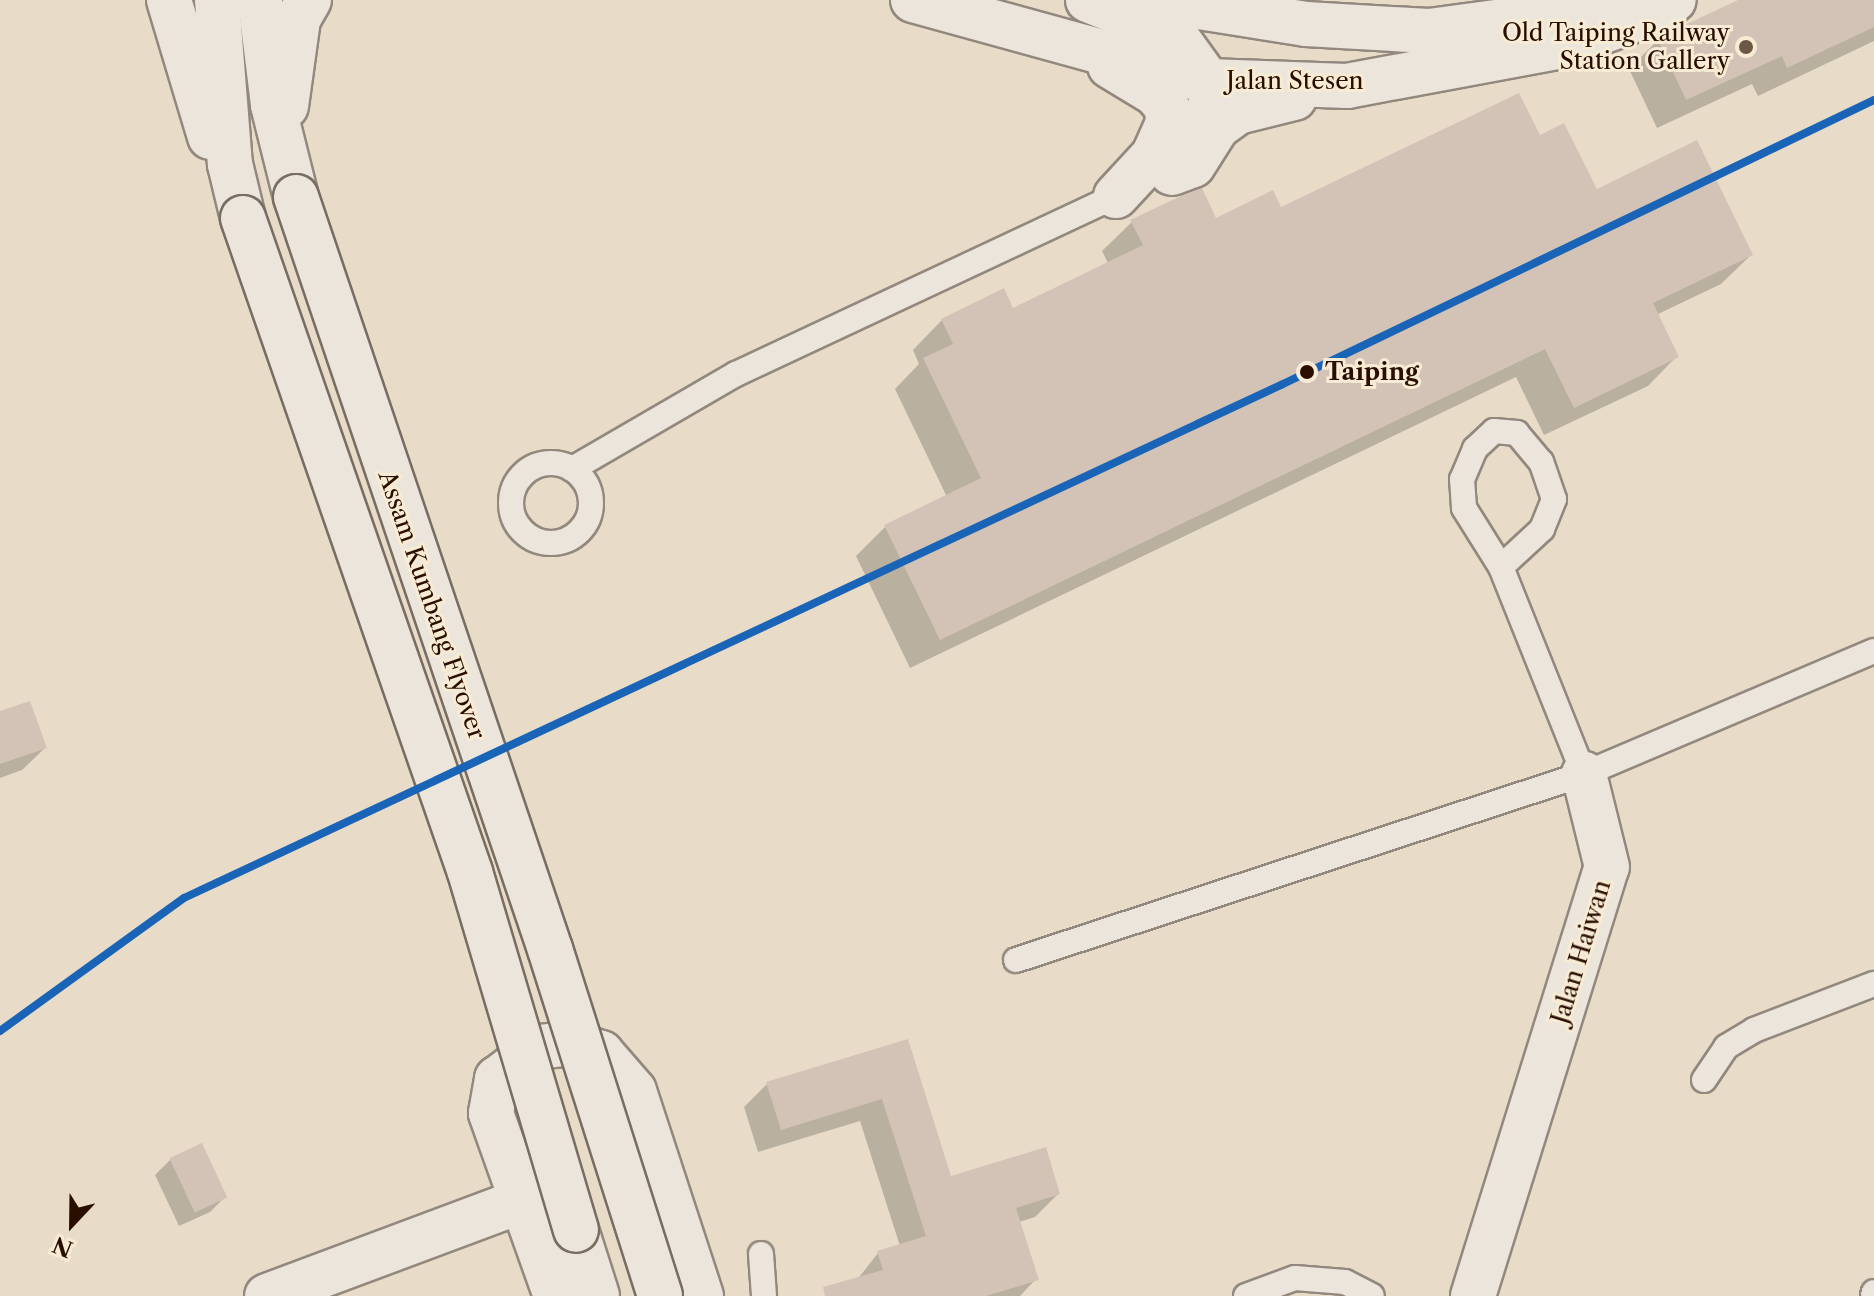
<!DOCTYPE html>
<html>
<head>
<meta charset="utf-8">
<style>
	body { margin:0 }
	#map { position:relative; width:1874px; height:1296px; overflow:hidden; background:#e8dcc9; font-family:"Libre Caslon Text",serif }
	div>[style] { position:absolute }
	.shadow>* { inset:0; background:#0003 }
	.building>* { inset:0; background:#d3c3b6; transform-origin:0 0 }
	.roads { filter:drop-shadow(2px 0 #93887d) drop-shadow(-2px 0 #93887d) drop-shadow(0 2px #93887d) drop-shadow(0 -2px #93887d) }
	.lane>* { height:24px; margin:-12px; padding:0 12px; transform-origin:12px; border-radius:12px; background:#ebe5dc }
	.lane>.ring { margin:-12px; padding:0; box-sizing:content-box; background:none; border:24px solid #ebe5dc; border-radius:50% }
	.street>* { height:44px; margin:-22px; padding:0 22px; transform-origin:22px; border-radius:22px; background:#ebe5dc }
	.secondary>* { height:44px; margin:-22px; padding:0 22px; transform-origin:22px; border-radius:22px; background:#ebe5dc }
	.bridges { filter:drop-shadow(2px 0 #786d62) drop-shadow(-2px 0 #786d62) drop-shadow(0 2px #786d62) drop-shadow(0 -2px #786d62) }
	.secondary-bridge>* { height:44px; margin:-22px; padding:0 22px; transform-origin:22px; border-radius:22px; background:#ebe5dc }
	.rail-1>* { height:8px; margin:-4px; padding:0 4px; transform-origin:4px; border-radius:4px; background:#1964b7 }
	.dots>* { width:22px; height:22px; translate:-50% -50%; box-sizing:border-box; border:4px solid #f8ebd3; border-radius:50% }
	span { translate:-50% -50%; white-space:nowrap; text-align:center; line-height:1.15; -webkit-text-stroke:6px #f8ebd3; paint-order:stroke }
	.poi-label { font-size:24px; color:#290e00 }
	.right { translate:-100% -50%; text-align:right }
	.street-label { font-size:24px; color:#290e00 }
	.stop-label { font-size:24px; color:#290e00; font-weight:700 }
	.left { translate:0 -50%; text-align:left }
	.north { position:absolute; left:32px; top:1184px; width:80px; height:80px; -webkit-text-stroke:6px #f8ebd3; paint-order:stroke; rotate:202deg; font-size:22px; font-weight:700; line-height:32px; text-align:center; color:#290e00 }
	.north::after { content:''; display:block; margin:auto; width:28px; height:36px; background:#290e00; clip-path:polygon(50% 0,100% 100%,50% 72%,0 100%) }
</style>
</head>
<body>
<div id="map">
	<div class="shadow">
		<i style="clip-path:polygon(1743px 0,1874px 0,1874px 41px,1758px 96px,1752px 84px,1657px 128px,1629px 69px,1658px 40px)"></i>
		<i style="clip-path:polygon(1539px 137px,1596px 192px,1751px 255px,1721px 284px,1656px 315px,1677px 356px,1648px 386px,1544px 435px,1516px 377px,910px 668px,856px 556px,885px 527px,947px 497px,895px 389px,919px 364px,913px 350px,942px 320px,1012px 310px,1108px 263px,1102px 251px,1132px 222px,1215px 220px,1280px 210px)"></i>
		<i style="clip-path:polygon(0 714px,45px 748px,22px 770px,0 778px)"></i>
		<i style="clip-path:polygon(907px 1041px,950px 1178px,1058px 1194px,1035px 1217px,1019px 1222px,1036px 1279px,1020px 1296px,833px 1296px,857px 1280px,878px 1253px,900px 1246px,860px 1121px,758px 1152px,744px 1107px,767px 1084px)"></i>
		<i style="clip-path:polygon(170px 1160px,225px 1197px,210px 1212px,179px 1226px,155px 1175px)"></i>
	</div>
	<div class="building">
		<i style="clip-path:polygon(1738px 0,1874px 0,1874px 27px,1787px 68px,1782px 56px,1686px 100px,1657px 38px)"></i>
		<i style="clip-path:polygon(1519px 93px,1540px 135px,1564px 123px,1597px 189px,1697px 140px,1753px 255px,1653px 303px,1679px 357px,1574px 408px,1545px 349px,940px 640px,884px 525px,981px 478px,923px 358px,953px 344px,941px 319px,1004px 288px,1013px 308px,1143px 245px,1130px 220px,1179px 197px,1202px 188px,1216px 218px,1273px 190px,1281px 207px)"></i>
		<i style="clip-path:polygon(30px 701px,47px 748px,0 764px,0 711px)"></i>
		<i style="clip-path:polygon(908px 1039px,951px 1176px,1046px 1147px,1060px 1194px,1016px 1208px,1039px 1280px,986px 1296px,825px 1296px,823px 1287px,883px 1270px,877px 1251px,926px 1236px,882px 1099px,781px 1130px,766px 1082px)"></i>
		<i style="left:202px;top:1143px;width:60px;height:36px;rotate:65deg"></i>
	</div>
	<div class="roads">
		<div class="lane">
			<i style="left:1185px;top:146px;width:69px;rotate:-70.5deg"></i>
			<i class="ring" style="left:511px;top:463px;width:56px;height:56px"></i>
			<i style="left:572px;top:469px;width:190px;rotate:-30.1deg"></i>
			<i style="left:736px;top:374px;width:429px;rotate:-25.1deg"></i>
			<i style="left:1501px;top:567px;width:56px;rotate:-42.8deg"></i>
			<i style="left:1542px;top:529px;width:32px;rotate:-68deg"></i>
			<i style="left:1554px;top:499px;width:39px;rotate:-109deg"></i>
			<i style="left:1541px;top:462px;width:38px;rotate:-130deg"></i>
			<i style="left:1517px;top:433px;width:23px;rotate:-175deg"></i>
			<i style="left:1494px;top:431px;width:26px;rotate:137deg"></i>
			<i style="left:1475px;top:449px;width:33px;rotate:113deg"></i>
			<i style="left:1462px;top:479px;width:29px;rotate:86deg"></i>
			<i style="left:1464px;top:508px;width:70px;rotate:57.9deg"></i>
			<i style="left:1501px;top:567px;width:223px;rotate:68.2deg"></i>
			<i style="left:1016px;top:960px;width:598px;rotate:-18.13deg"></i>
			<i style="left:1584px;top:774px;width:315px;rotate:-23deg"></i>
			<i style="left:1704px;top:1080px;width:40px;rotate:-56deg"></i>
			<i style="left:1726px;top:1047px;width:33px;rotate:-31deg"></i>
			<i style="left:1754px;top:1030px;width:129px;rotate:-21deg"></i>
			<i style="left:761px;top:1254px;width:42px;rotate:85.9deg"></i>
			<i style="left:1246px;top:1296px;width:52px;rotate:-20.2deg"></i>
			<i style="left:1295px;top:1278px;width:50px;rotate:4.6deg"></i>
			<i style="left:1345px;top:1282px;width:30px;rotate:27deg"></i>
			<i style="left:1873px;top:1296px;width:4px;rotate:-76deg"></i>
		</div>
		<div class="street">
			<i style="left:267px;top:1296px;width:274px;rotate:-20.5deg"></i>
			<i style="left:556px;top:1296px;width:194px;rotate:-109.6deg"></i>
			<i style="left:491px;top:1113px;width:35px;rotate:-80deg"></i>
			<i style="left:497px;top:1079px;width:53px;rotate:-37.3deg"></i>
			<i style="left:539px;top:1047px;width:31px;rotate:-7deg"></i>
			<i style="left:570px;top:1043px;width:33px;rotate:18deg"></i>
			<i style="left:601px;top:1053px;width:50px;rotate:49deg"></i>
			<i style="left:634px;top:1091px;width:216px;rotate:71.9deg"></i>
			<i style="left:1473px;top:1296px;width:449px;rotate:-72.7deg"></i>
			<i style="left:1607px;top:867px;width:96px;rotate:-103.9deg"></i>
		</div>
		<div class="secondary">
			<i style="left:169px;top:0;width:143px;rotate:73.3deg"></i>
			<i style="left:217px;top:0;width:165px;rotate:85.5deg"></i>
			<i style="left:230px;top:164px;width:56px;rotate:76.5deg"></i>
			<i style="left:260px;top:0;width:106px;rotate:82.9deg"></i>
			<i style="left:273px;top:105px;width:95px;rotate:76deg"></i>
			<i style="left:913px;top:0;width:306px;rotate:15.4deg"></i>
			<i style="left:1208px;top:81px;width:139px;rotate:2.1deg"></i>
			<i style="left:1347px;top:86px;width:220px;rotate:-10.5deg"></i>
			<i style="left:1563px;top:46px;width:101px;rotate:-20.2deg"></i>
			<i style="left:1658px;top:11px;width:19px;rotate:-35deg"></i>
			<i style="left:1088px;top:0;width:94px;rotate:21.9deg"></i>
			<i style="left:1175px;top:35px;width:57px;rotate:54.3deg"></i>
			<i style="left:1155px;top:0;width:153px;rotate:9deg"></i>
			<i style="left:1306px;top:24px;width:123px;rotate:3.3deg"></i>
			<i style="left:1429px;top:31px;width:112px;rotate:-7.7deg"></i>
			<i style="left:1540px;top:16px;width:64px;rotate:-14.5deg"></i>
			<i style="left:1110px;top:66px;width:54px;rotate:31.3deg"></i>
			<i style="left:1156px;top:94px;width:17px;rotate:50deg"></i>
			<i style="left:1167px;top:107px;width:16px;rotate:86deg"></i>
			<i style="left:1168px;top:123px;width:35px;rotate:114deg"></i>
			<i style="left:1154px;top:155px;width:56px;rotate:132.8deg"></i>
			<i style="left:286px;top:106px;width:88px;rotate:-82.1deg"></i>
			<i style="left:298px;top:19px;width:22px;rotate:-60deg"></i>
			<i style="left:1172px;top:173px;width:22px;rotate:-21deg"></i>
			<i style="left:1193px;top:165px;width:45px;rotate:-57.7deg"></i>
			<i style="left:1217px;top:127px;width:26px;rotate:-36deg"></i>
			<i style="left:1238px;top:112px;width:58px;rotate:-14deg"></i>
			<i style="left:576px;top:1230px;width:69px;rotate:72.3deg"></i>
		</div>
	</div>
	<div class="bridges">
		<div class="secondary-bridge">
			<i style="left:296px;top:197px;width:794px;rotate:71.34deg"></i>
			<i style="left:550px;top:949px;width:364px;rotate:72.4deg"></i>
			<i style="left:243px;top:218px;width:692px;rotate:70.86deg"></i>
			<i style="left:470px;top:872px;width:373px;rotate:73.5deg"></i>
		</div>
	</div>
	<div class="rail-1">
		<i style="left:0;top:1031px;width:227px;rotate:-35.9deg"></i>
		<i style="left:184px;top:898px;width:1213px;rotate:-25.07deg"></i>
		<i style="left:1283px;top:384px;width:656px;rotate:-25.67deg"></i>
	</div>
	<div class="dots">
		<i style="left:1746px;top:47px;background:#6c5646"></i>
		<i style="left:1307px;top:372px;background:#290e00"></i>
	</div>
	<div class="poi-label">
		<span class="right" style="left:1730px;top:47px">Old Taiping Railway<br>Station Gallery</span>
	</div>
	<div class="street-label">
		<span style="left:1295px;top:81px">Jalan Stesen</span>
		<span style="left:432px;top:605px;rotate:71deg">Assam Kumbang Flyover</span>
		<span style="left:1581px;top:952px;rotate:-73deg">Jalan Haiwan</span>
	</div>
	<div class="stop-label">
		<span class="left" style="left:1325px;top:372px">Taiping</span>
	</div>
	<div class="north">N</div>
</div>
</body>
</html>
